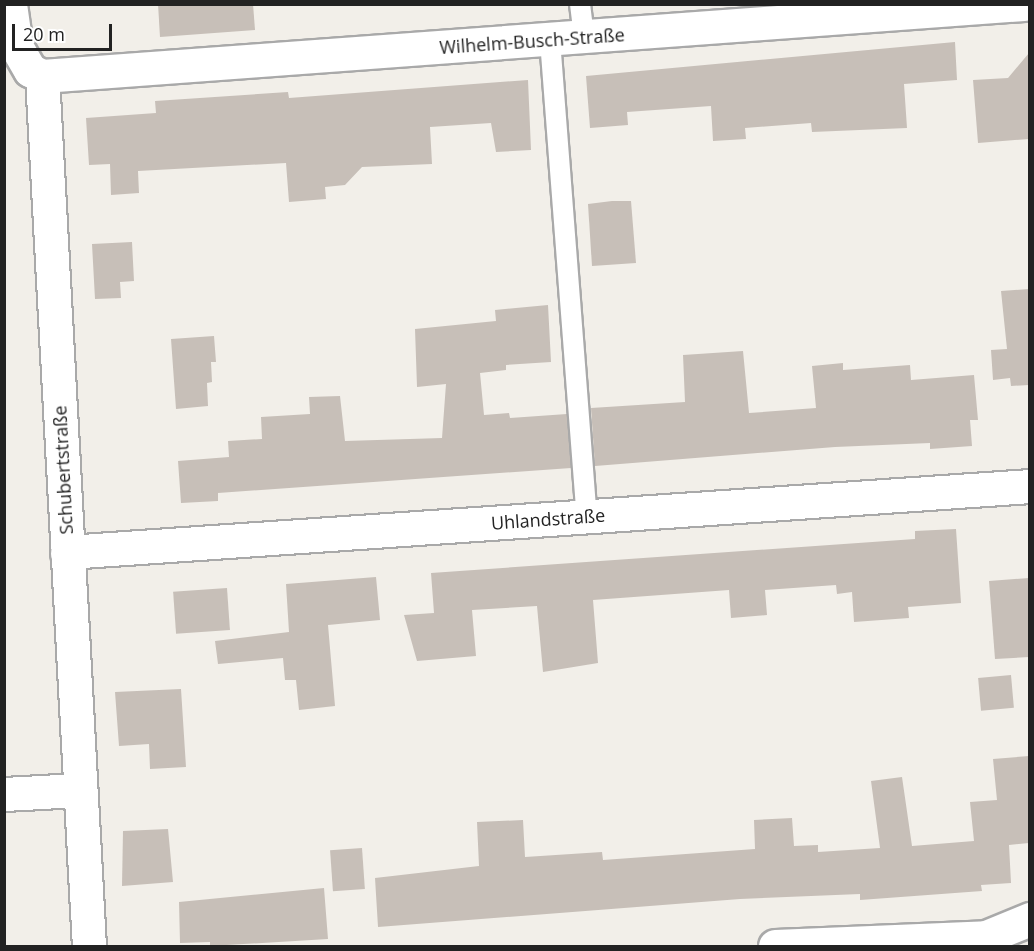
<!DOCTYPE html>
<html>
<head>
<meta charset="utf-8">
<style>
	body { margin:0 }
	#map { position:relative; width:1034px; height:951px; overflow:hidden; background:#f2efe9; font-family:"Open Sans",sans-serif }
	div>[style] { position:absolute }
	.building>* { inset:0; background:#c7bfb8; transform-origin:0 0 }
	.roads { filter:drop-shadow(2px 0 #a9a9a9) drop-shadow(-2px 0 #a9a9a9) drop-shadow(0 2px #a9a9a9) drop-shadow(0 -2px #a9a9a9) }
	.lane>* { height:20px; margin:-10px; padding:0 10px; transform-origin:10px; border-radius:10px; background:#fff }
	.street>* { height:33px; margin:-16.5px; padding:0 16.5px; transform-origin:16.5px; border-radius:16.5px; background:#fff }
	span { translate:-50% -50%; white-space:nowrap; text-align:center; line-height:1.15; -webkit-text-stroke:4.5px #fff; paint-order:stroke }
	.street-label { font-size:18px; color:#222 }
	.frame { position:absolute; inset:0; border:6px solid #222; pointer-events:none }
	.scale { position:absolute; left:12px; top:24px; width:100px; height:27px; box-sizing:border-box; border:3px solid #222; border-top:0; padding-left:8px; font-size:18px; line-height:21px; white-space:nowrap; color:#222; -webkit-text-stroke:4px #fff; paint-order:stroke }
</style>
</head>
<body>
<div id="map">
	<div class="building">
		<i style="clip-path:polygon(158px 4px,253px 4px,255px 30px,160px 37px)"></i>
		<i style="clip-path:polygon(955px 42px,957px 80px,904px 84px,907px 128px,812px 132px,811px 123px,745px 128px,746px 139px,713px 141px,711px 106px,627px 112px,628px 125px,590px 128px,586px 76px)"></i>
		<i style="clip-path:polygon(1029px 53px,1029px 139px,978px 143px,973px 80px,1008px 78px)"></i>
		<i style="clip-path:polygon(528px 80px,531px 150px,496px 152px,491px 123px,430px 127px,432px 164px,362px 167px,345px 185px,325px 187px,326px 199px,289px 202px,286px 163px,138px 171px,139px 193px,111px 195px,110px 164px,89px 165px,86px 118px,156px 113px,155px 101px,288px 92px,289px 98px)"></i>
		<i style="clip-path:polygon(612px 201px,631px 201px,636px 263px,592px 266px,588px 204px)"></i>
		<i style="clip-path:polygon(132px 242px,134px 281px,120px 282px,121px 298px,95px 299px,92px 244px)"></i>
		<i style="clip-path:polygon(1029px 289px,1029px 385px,1011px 386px,1010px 378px,993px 380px,991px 350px,1007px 349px,1001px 291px)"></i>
		<i style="clip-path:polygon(548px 305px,551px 362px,506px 365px,506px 370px,480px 373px,484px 415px,509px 413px,510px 418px,567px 414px,571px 468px,218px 493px,218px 501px,181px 503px,178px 461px,229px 457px,228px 441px,262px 439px,261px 417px,310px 414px,309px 397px,340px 396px,345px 441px,442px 438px,446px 384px,417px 387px,415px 329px,496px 321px,495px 310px)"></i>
		<i style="clip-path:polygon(214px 336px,216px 362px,211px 362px,212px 382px,207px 383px,208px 406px,176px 409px,171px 339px)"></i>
		<i style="clip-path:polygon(743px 351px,749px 413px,816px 408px,812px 366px,843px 363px,843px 370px,910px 365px,911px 380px,974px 375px,978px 420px,970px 420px,972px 446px,930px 449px,930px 443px,835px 447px,595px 466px,591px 408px,685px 402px,683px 355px)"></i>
		<i style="clip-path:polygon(956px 529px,961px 603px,908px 607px,909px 618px,854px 622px,852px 592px,837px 594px,836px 585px,765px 590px,767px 615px,731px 618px,729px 590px,593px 600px,598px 663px,543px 672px,537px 606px,472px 610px,476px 656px,417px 661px,404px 615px,434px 613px,431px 573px,915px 539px,915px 531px)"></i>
		<i style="clip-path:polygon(376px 577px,380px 620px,328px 625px,335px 706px,299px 710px,296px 680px,285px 680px,283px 658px,218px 664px,215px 641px,289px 632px,286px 584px)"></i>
		<i style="clip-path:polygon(1029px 578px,1029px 657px,995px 659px,989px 581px)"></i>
		<i style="left:227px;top:588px;width:42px;height:54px;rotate:86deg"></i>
		<i style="left:1011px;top:675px;width:33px;height:33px;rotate:85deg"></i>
		<i style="clip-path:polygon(181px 689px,186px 767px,150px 769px,149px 744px,119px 746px,115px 692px)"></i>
		<i style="clip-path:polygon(1029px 756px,1029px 843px,1009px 845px,1011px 883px,981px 885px,982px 891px,860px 900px,860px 894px,740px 899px,378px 927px,375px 878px,479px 866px,477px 822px,523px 820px,525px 857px,602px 852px,603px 860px,755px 849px,754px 820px,792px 818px,794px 846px,818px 845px,818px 852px,880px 848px,871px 781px,902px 777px,912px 846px,974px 841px,970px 802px,997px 800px,993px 759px)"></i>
		<i style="clip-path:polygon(168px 829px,173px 882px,122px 886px,123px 831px)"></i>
		<i style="left:362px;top:848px;width:41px;height:32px;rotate:86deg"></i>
		<i style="clip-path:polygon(324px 888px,328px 939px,210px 946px,210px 942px,180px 943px,179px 902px)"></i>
	</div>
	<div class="roads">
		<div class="lane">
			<i style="left:580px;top:4px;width:32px;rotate:83deg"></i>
			<i style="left:550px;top:40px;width:478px;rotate:85.6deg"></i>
		</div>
		<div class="street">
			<i style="left:10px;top:4px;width:42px;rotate:81.9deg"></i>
			<i style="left:16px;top:46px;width:28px;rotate:60deg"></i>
			<i style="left:30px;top:70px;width:13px;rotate:27deg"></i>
			<i style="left:42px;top:76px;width:984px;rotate:-4.2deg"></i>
			<i style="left:42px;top:76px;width:871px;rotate:86.91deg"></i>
			<i style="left:67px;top:552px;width:965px;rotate:-3.92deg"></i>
			<i style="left:4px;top:794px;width:74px;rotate:-3.1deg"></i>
			<i style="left:775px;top:946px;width:211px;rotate:-2.4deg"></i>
			<i style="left:986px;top:937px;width:48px;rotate:-22.2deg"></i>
		</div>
	</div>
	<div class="street-label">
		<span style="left:532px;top:41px;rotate:-4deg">Wilhelm-Busch-Straße</span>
		<span style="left:63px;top:470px;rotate:-93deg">Schubertstraße</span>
		<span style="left:548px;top:519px;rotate:-4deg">Uhlandstraße</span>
	</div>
	<div class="frame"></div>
	<div class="scale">20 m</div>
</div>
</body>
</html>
